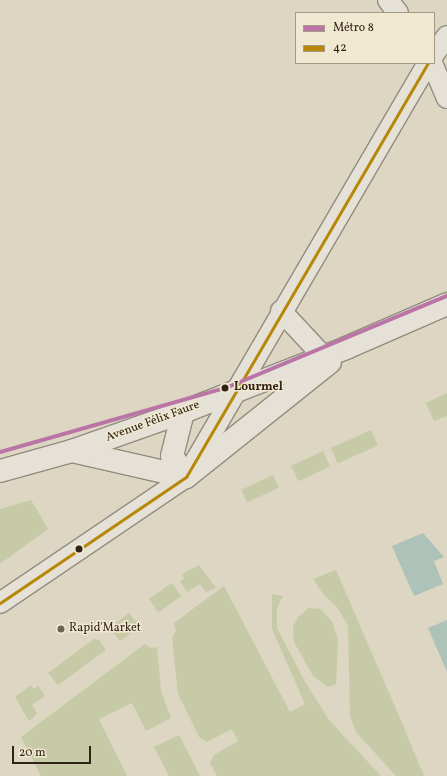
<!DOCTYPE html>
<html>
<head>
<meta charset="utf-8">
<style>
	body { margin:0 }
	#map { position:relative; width:447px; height:776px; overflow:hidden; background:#ddd6c2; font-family:Vollkorn,serif }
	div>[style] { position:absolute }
	.green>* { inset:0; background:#c6caa6; transform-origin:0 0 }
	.water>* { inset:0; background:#adc2b8 }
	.roads { filter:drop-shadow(1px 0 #928c7f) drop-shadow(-1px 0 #928c7f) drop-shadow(0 1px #928c7f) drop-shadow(0 -1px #928c7f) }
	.minor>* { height:20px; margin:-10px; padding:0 10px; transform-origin:10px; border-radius:10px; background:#e5e1d6 }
	.tertiary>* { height:22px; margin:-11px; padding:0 11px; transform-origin:11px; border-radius:11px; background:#e5e1d6 }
	.bus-1>* { height:3px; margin:-1.5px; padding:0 1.5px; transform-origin:1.5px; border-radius:1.5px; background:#b78707 }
	.metro-1>* { height:4px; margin:-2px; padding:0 2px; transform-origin:2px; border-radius:2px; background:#ba74a5 }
	.dots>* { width:11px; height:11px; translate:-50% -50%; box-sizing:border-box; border:2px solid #f0e8d0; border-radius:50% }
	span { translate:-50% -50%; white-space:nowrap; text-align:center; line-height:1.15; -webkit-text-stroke:3px #f0e8d0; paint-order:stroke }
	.stop-label { font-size:12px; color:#302215; font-weight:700 }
	.left { translate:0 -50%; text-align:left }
	.street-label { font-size:12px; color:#302215 }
	.poi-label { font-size:12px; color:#302215 }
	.legend { position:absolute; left:295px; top:12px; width:140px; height:52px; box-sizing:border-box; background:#f0e8d0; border:1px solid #a39985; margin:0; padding:5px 7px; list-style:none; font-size:12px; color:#302215 }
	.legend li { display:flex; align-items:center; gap:8px; height:20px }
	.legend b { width:20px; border:1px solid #a39985 }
	.scale { position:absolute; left:12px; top:746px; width:79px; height:18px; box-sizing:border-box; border:2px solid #302215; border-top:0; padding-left:5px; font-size:12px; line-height:14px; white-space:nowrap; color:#302215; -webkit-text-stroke:3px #f0e8d0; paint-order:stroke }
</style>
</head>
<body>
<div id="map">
	<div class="green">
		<i style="clip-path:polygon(447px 393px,447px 416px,434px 421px,426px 403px)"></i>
		<i style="left:371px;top:430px;width:17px;height:44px;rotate:66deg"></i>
		<i style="left:323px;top:451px;width:17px;height:35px;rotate:65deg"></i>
		<i style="left:273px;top:475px;width:14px;height:35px;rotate:65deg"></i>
		<i style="clip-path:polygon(31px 500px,48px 529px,0 564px,0 509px)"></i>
		<i style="clip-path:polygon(199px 565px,216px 588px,206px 592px,200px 584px,187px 592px,180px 581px,184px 579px,182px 574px)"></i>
		<i style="clip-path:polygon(336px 570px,402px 723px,424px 776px,396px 776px,356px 732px,350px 716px,348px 626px,337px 607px,323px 594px,313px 579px)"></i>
		<i style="left:172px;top:583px;width:16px;height:28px;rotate:55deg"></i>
		<i style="clip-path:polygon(224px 586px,290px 712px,305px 704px,272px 629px,272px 594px,283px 596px,277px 608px,277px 628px,304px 680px,329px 720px,381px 776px,217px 776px,210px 763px,214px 755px,238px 741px,232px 729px,207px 742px,199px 737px,178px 694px,172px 637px,176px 631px,174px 623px)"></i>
		<i style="clip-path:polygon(308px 608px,320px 609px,332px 621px,338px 640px,336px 684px,328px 687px,313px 676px,294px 642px,293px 627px,298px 617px)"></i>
		<i style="clip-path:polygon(129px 613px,140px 627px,120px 641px,112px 631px,116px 628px,113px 625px)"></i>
		<i style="clip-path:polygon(94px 639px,99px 640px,106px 650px,58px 685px,48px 673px)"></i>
		<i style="clip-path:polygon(145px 644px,150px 648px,157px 647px,161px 691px,171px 718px,146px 731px,132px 703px,99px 719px,127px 776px,41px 776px,21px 737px)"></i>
		<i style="clip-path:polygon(31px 685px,33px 689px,38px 686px,45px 696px,32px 705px,37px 714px,29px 721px,15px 697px)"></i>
		<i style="clip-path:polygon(179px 735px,200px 776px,169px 776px,154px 747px)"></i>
	</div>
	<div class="water">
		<i style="clip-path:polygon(423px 533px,444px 557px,434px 561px,443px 584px,414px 596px,392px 546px)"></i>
		<i style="clip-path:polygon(447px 620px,447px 672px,428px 628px)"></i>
	</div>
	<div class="roads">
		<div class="minor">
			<i style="left:388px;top:0;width:16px;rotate:52deg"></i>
			<i style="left:434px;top:54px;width:22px;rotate:-54deg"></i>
			<i style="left:432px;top:63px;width:38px;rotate:67deg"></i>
			<i style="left:281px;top:311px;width:63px;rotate:46.9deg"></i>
			<i style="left:0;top:603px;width:225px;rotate:-34.1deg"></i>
			<i style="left:186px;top:477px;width:480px;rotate:-59.7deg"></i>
		</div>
		<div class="tertiary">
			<i style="left:183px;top:412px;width:45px;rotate:104deg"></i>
			<i style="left:172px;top:456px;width:25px;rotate:56deg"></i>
			<i style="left:72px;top:451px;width:117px;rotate:12.8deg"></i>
			<i style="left:0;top:471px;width:75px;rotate:-15.5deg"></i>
			<i style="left:72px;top:451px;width:118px;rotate:-19.4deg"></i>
			<i style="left:183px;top:412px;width:175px;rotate:-21.4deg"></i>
			<i style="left:346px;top:348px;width:110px;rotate:-23.5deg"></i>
			<i style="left:186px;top:477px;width:184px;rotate:-38.6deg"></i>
		</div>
	</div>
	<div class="bus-1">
		<i style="left:0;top:603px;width:225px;rotate:-34.1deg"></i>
		<i style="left:186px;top:477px;width:480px;rotate:-59.7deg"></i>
	</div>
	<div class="metro-1">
		<i style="left:0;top:452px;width:237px;rotate:-15.9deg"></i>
		<i style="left:228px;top:387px;width:237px;rotate:-22.6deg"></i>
	</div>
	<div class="dots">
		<i style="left:225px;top:388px;background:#302215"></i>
		<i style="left:79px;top:549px;background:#302215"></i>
		<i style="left:61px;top:629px;background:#6d6152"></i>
	</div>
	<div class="stop-label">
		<span class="left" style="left:234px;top:388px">Lourmel</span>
	</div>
	<div class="street-label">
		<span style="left:153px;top:422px;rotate:-20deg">Avenue Félix Faure</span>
	</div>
	<div class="poi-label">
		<span class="left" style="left:69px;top:629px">Rapid'Market</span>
	</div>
	<ul class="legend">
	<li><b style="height:5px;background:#ba74a5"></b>Métro 8</li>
	<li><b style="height:5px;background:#b78707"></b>42</li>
	</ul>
	<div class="scale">20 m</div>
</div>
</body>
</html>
